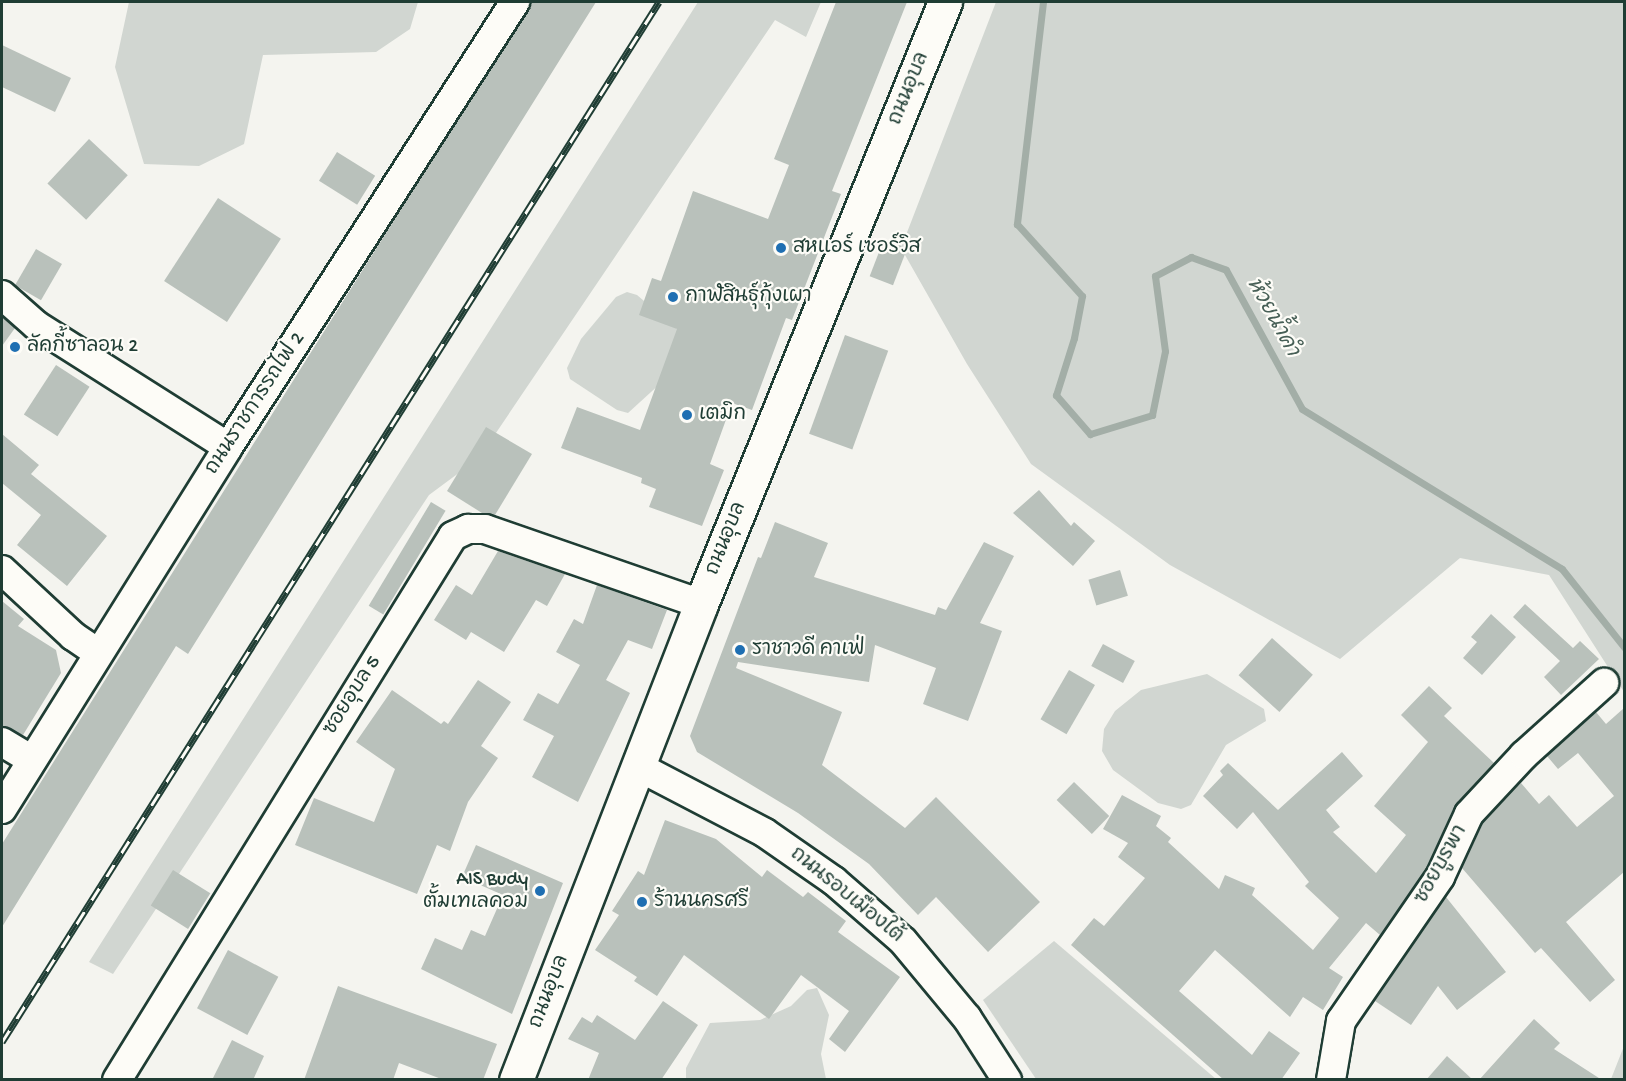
<!DOCTYPE html>
<html>
<head>
<meta charset="utf-8">
<style>
	body { margin:0 }
	#map { position:relative; width:1626px; height:1081px; overflow:hidden; background:#f4f4ef; font-family:"Gochi Hand","Playpen Sans Thai",sans-serif }
	div>[style] { position:absolute }
	.green>* { inset:0; background:#d1d6d1 }
	.stream>* { height:7px; margin:-3.5px; padding:0 3.5px; transform-origin:3.5px; border-radius:3.5px; background:#a3aea7 }
	.building>* { inset:0; background:#b9c1bb; transform-origin:0 0 }
	.roads { filter:drop-shadow(2px 0 #1f3d34) drop-shadow(-2px 0 #1f3d34) drop-shadow(0 2px #1f3d34) drop-shadow(0 -2px #1f3d34) }
	.minor>* { height:28px; margin:-14px; padding:0 14px; transform-origin:14px; border-radius:14px; background:#fdfcf7 }
	.primary>* { height:33px; margin:-16.5px; padding:0 16.5px; transform-origin:16.5px; border-radius:16.5px; background:#fdfcf7 }
	.rail>* { height:7px; margin-top:-3.5px; transform-origin:0; background:repeating-linear-gradient(90deg,#fdfcf7 0 14px,#1f3d34 0 28px); box-sizing:border-box; border-block:2px solid #1f3d34 }
	.dots>* { width:16px; height:16px; translate:-50% -50%; box-sizing:border-box; border:3px solid #fdfcf7; border-radius:50% }
	span { translate:-50% -50%; white-space:nowrap; text-align:center; line-height:1.15; -webkit-text-stroke:4.5px #fdfcf7; paint-order:stroke }
	.street-label { font-size:20px; color:#1f3d34 }
	.poi-label { font-size:20px; color:#1f3d34 }
	.left { translate:0 -50%; text-align:left }
	.right { translate:-100% -50%; text-align:right }
	.water-label { font-size:21px; color:#475f56; font-style:italic }
	.frame { position:absolute; inset:0; border:3px solid #1f3d34; pointer-events:none }
</style>
</head>
<body>
<div id="map">
	<div class="green">
		<i style="clip-path:polygon(129px 2px,418px 2px,410px 29px,376px 52px,263px 55px,244px 144px,199px 166px,144px 164px,115px 67px)"></i>
		<i style="clip-path:polygon(698px 2px,821px 2px,806px 37px,775px 20px,479px 458px,429px 495px,113px 974px,89px 962px)"></i>
		<i style="clip-path:polygon(996px 2px,1624px 2px,1624px 692px,1549px 575px,1460px 558px,1340px 659px,1170px 565px,1031px 464px,967px 364px,901px 248px)"></i>
		<i style="clip-path:polygon(627px 292px,637px 295px,677px 329px,677px 351px,662px 382px,628px 413px,617px 410px,570px 379px,567px 368px,581px 339px,616px 297px)"></i>
		<i style="clip-path:polygon(1207px 674px,1264px 709px,1266px 721px,1226px 745px,1191px 805px,1181px 809px,1158px 803px,1113px 770px,1102px 751px,1104px 729px,1115px 711px,1141px 690px)"></i>
		<i style="clip-path:polygon(1054px 941px,1216px 1079px,1036px 1079px,983px 1000px)"></i>
		<i style="clip-path:polygon(817px 988px,829px 1015px,821px 1054px,826px 1079px,686px 1079px,686px 1068px,710px 1023px,760px 1020px,791px 1006px,807px 990px)"></i>
		<i style="clip-path:polygon(1624px 1046px,1624px 1079px,1610px 1079px,1611px 1079px)"></i>
	</div>
	<div class="stream">
		<i style="left:1043px;top:2px;width:224px;rotate:96.7deg"></i>
		<i style="left:1017px;top:224px;width:97px;rotate:47.9deg"></i>
		<i style="left:1082px;top:296px;width:43px;rotate:100.8deg"></i>
		<i style="left:1074px;top:338px;width:60px;rotate:107.5deg"></i>
		<i style="left:1056px;top:395px;width:52px;rotate:48.9deg"></i>
		<i style="left:1090px;top:434px;width:65px;rotate:-17deg"></i>
		<i style="left:1152px;top:415px;width:65px;rotate:-78.5deg"></i>
		<i style="left:1165px;top:351px;width:76px;rotate:-97.6deg"></i>
		<i style="left:1155px;top:276px;width:41px;rotate:-27.8deg"></i>
		<i style="left:1191px;top:257px;width:37px;rotate:20deg"></i>
		<i style="left:1226px;top:270px;width:158px;rotate:61.3deg"></i>
		<i style="left:1302px;top:409px;width:305px;rotate:31.6deg"></i>
		<i style="left:1562px;top:569px;width:100px;rotate:51.5deg"></i>
	</div>
	<div class="building">
		<i style="clip-path:polygon(531px 2px,596px 2px,188px 654px,176px 646px,2px 927px,2px 844px)"></i>
		<i style="clip-path:polygon(836px 2px,907px 2px,832px 191px,841px 194px,792px 320px,786px 318px,752px 410px,732px 403px,710px 464px,724px 470px,702px 526px,649px 507px,656px 489px,641px 483px,642px 478px,561px 448px,577px 407px,640px 430px,677px 329px,639px 315px,652px 278px,661px 281px,693px 191px,768px 219px,789px 165px,774px 159px)"></i>
		<i style="clip-path:polygon(2px 45px,71px 78px,55px 112px,2px 87px)"></i>
		<i style="left:89px;top:139px;width:53px;height:61px;rotate:43deg"></i>
		<i style="left:337px;top:152px;width:45px;height:34px;rotate:32deg"></i>
		<i style="left:218px;top:198px;width:75px;height:99px;rotate:33deg"></i>
		<i style="left:884px;top:239px;width:25px;height:40px;rotate:21deg"></i>
		<i style="left:36px;top:249px;width:30px;height:42px;rotate:30deg"></i>
		<i style="clip-path:polygon(2px 317px,15px 328px,2px 346px)"></i>
		<i style="left:845px;top:335px;width:46px;height:105px;rotate:20deg"></i>
		<i style="left:56px;top:365px;width:40px;height:59px;rotate:33deg"></i>
		<i style="clip-path:polygon(486px 427px,532px 454px,495px 515px,482px 513px,447px 491px)"></i>
		<i style="clip-path:polygon(2px 434px,39px 465px,31px 474px,107px 536px,67px 586px,17px 545px,41px 515px,2px 483px)"></i>
		<i style="clip-path:polygon(1039px 490px,1071px 526px,1074px 522px,1095px 541px,1073px 566px,1013px 513px)"></i>
		<i style="left:431px;top:502px;width:17px;height:121px;rotate:31deg"></i>
		<i style="clip-path:polygon(775px 522px,828px 543px,814px 577px,935px 615px,938px 607px,946px 610px,984px 542px,1014px 556px,980px 623px,1002px 631px,968px 721px,923px 704px,936px 668px,875px 645px,869px 682px,738px 662px,736px 668px,842px 712px,822px 765px,905px 828px,936px 797px,1040px 902px,988px 952px,936px 897px,918px 915px,869px 864px,798px 813px,697px 752px,690px 736px,758px 557px,761px 558px)"></i>
		<i style="clip-path:polygon(498px 551px,565px 574px,547px 606px,536px 600px,504px 652px,471px 632px,466px 640px,434px 620px,456px 585px,472px 595px)"></i>
		<i style="left:1120px;top:570px;width:27px;height:33px;rotate:73deg"></i>
		<i style="clip-path:polygon(597px 585px,667px 610px,652px 649px,628px 640px,606px 680px,630px 693px,578px 802px,532px 777px,554px 736px,523px 720px,538px 693px,558px 704px,580px 665px,556px 652px,574px 619px,583px 624px)"></i>
		<i style="clip-path:polygon(2px 601px,24px 619px,18px 626px,56px 650px,61px 673px,23px 735px,2px 726px)"></i>
		<i style="clip-path:polygon(1525px 604px,1573px 648px,1580px 641px,1599px 659px,1561px 695px,1544px 677px,1560px 661px,1513px 617px)"></i>
		<i style="clip-path:polygon(1491px 614px,1516px 637px,1482px 675px,1463px 658px,1477px 642px,1471px 637px)"></i>
		<i style="left:1272px;top:638px;width:55px;height:50px;rotate:42deg"></i>
		<i style="left:1103px;top:644px;width:36px;height:25px;rotate:28deg"></i>
		<i style="left:1069px;top:670px;width:30px;height:57px;rotate:30deg"></i>
		<i style="clip-path:polygon(478px 680px,511px 702px,481px 746px,498px 758px,468px 802px,450px 851px,437px 845px,417px 894px,295px 845px,314px 798px,374px 822px,395px 769px,356px 742px,392px 690px,441px 724px,444px 721px,448px 724px)"></i>
		<i style="clip-path:polygon(1429px 686px,1452px 708px,1444px 716px,1494px 763px,1454px 807px,1426px 869px,1380px 935px,1366px 923px,1329px 968px,1343px 977px,1323px 1010px,1303px 997px,1290px 1017px,1215px 950px,1179px 991px,1252px 1055px,1269px 1031px,1300px 1053px,1281px 1080px,1224px 1080px,1071px 945px,1094px 918px,1104px 926px,1145px 878px,1118px 857px,1128px 843px,1103px 829px,1122px 795px,1161px 816px,1156px 826px,1171px 838px,1168px 842px,1219px 889px,1225px 875px,1255px 888px,1252px 895px,1313px 950px,1339px 918px,1305px 886px,1309px 882px,1253px 812px,1237px 829px,1203px 796px,1223px 775px,1220px 771px,1228px 763px,1278px 810px,1342px 752px,1363px 776px,1326px 810px,1340px 827px,1333px 832px,1376px 873px,1406px 835px,1374px 806px,1428px 742px,1401px 715px)"></i>
		<i style="clip-path:polygon(1624px 708px,1624px 872px,1566px 922px,1615px 980px,1590px 1002px,1541px 948px,1535px 953px,1462px 868px,1483px 823px,1521px 783px,1539px 804px,1549px 795px,1577px 827px,1614px 796px,1578px 753px,1558px 769px,1547px 756px,1596px 712px,1606px 724px)"></i>
		<i style="left:1074px;top:782px;width:49px;height:25px;rotate:44deg"></i>
		<i style="clip-path:polygon(665px 820px,716px 839px,762px 877px,767px 870px,803px 897px,808px 892px,846px 921px,838px 932px,900px 977px,845px 1052px,829px 1039px,849px 1011px,801px 975px,769px 1019px,684px 955px,657px 996px,634px 981px,637px 977px,595px 950px,619px 915px,612px 911px,638px 871px,644px 875px)"></i>
		<i style="clip-path:polygon(476px 845px,563px 883px,512px 1014px,421px 969px,435px 938px,462px 950px,471px 930px,485px 936px,503px 895px,462px 877px)"></i>
		<i style="left:173px;top:870px;width:44px;height:42px;rotate:32deg"></i>
		<i style="clip-path:polygon(1446px 897px,1506px 972px,1457px 1010px,1438px 986px,1411px 1025px,1375px 1001px)"></i>
		<i style="left:228px;top:950px;width:57px;height:66px;rotate:28deg"></i>
		<i style="clip-path:polygon(338px 986px,497px 1044px,483px 1080px,444px 1080px,399px 1063px,393px 1080px,304px 1080px)"></i>
		<i style="clip-path:polygon(663px 1001px,698px 1025px,661px 1080px,588px 1080px,599px 1053px,568px 1039px,582px 1017px,592px 1023px,597px 1015px,635px 1040px)"></i>
		<i style="clip-path:polygon(1534px 1019px,1560px 1043px,1554px 1049px,1602px 1080px,1479px 1080px)"></i>
		<i style="clip-path:polygon(232px 1040px,264px 1056px,253px 1080px,212px 1080px)"></i>
		<i style="clip-path:polygon(1447px 1056px,1473px 1080px,1426px 1080px)"></i>
	</div>
	<div class="roads">
		<div class="minor">
			<i style="left:2px;top:295px;width:45px;rotate:41.4deg"></i>
			<i style="left:36px;top:325px;width:227px;rotate:32.4deg"></i>
			<i style="left:2px;top:570px;width:97px;rotate:42.9deg"></i>
			<i style="left:73px;top:636px;width:30px;rotate:34deg"></i>
			<i style="left:2px;top:742px;width:35px;rotate:31deg"></i>
			<i style="left:637px;top:766px;width:144px;rotate:27.6deg"></i>
			<i style="left:765px;top:833px;width:84px;rotate:34.8deg"></i>
			<i style="left:834px;top:881px;width:91px;rotate:41deg"></i>
			<i style="left:903px;top:941px;width:100px;rotate:50.3deg"></i>
			<i style="left:967px;top:1018px;width:74px;rotate:57.2deg"></i>
			<i style="left:2px;top:809px;width:427px;rotate:-58deg"></i>
			<i style="left:228px;top:447px;width:530px;rotate:-57.18deg"></i>
			<i style="left:117px;top:1080px;width:639px;rotate:-58.3deg"></i>
			<i style="left:453px;top:536px;width:17px;rotate:-25deg"></i>
			<i style="left:468px;top:529px;width:17px"></i>
			<i style="left:485px;top:529px;width:229px;rotate:19.1deg"></i>
			<i style="left:1331px;top:1080px;width:60px;rotate:-80.4deg"></i>
			<i style="left:1341px;top:1021px;width:175px;rotate:-55.5deg"></i>
			<i style="left:1440px;top:877px;width:69px;rotate:-65.3deg"></i>
			<i style="left:1469px;top:814px;width:81px;rotate:-47deg"></i>
			<i style="left:1524px;top:755px;width:108px;rotate:-42deg"></i>
		</div>
		<div class="primary">
			<i style="left:516px;top:1080px;width:511px;rotate:-68.76deg"></i>
			<i style="left:701px;top:604px;width:650px;rotate:-67.94deg"></i>
		</div>
	</div>
	<div class="rail">
		<i style="left:2px;top:1042px;width:1230px;rotate:-57.72deg"></i>
	</div>
	<div class="dots">
		<i style="left:781px;top:248px;background:#1f6fb2"></i>
		<i style="left:673px;top:297px;background:#1f6fb2"></i>
		<i style="left:15px;top:347px;background:#1f6fb2"></i>
		<i style="left:687px;top:415px;background:#1f6fb2"></i>
		<i style="left:740px;top:650px;background:#1f6fb2"></i>
		<i style="left:540px;top:891px;background:#1f6fb2"></i>
		<i style="left:642px;top:902px;background:#1f6fb2"></i>
	</div>
	<div class="street-label">
		<span style="left:910px;top:89px;rotate:-68deg">ถนนอุบล</span>
		<span style="left:256px;top:404px;rotate:-57deg">ถนนราชการรถไฟ 2</span>
		<span style="left:727px;top:539px;rotate:-68deg">ถนนอุบล</span>
		<span style="left:353px;top:696px;rotate:-58deg">ซอยอุบล 5</span>
		<span style="left:1442px;top:865px;rotate:-61deg">ซอยบูรพา</span>
		<span style="left:846px;top:896px;rotate:39deg">ถนนรอบเมืองใต้</span>
		<span style="left:550px;top:992px;rotate:-69deg">ถนนอุบล</span>
	</div>
	<div class="poi-label">
		<span class="left" style="left:793px;top:248px">สหแอร์ เซอร์วิส</span>
		<span class="left" style="left:685px;top:297px">กาฬสินธุ์กุ้งเผา</span>
		<span class="left" style="left:27px;top:347px">ลัคกี้ซาลอน 2</span>
		<span class="left" style="left:699px;top:415px">เตมิก</span>
		<span class="left" style="left:752px;top:650px">ราชาวดี คาเฟ่</span>
		<span class="right" style="left:528px;top:892px">AIS Budy<br>ตั้มเทเลคอม</span>
		<span class="left" style="left:654px;top:902px">ร้านนครศรี</span>
	</div>
	<div class="water-label">
		<span style="left:1271px;top:318px;rotate:61deg">ห้วยน้ำคำ</span>
	</div>
	<div class="frame"></div>
</div>
</body>
</html>
